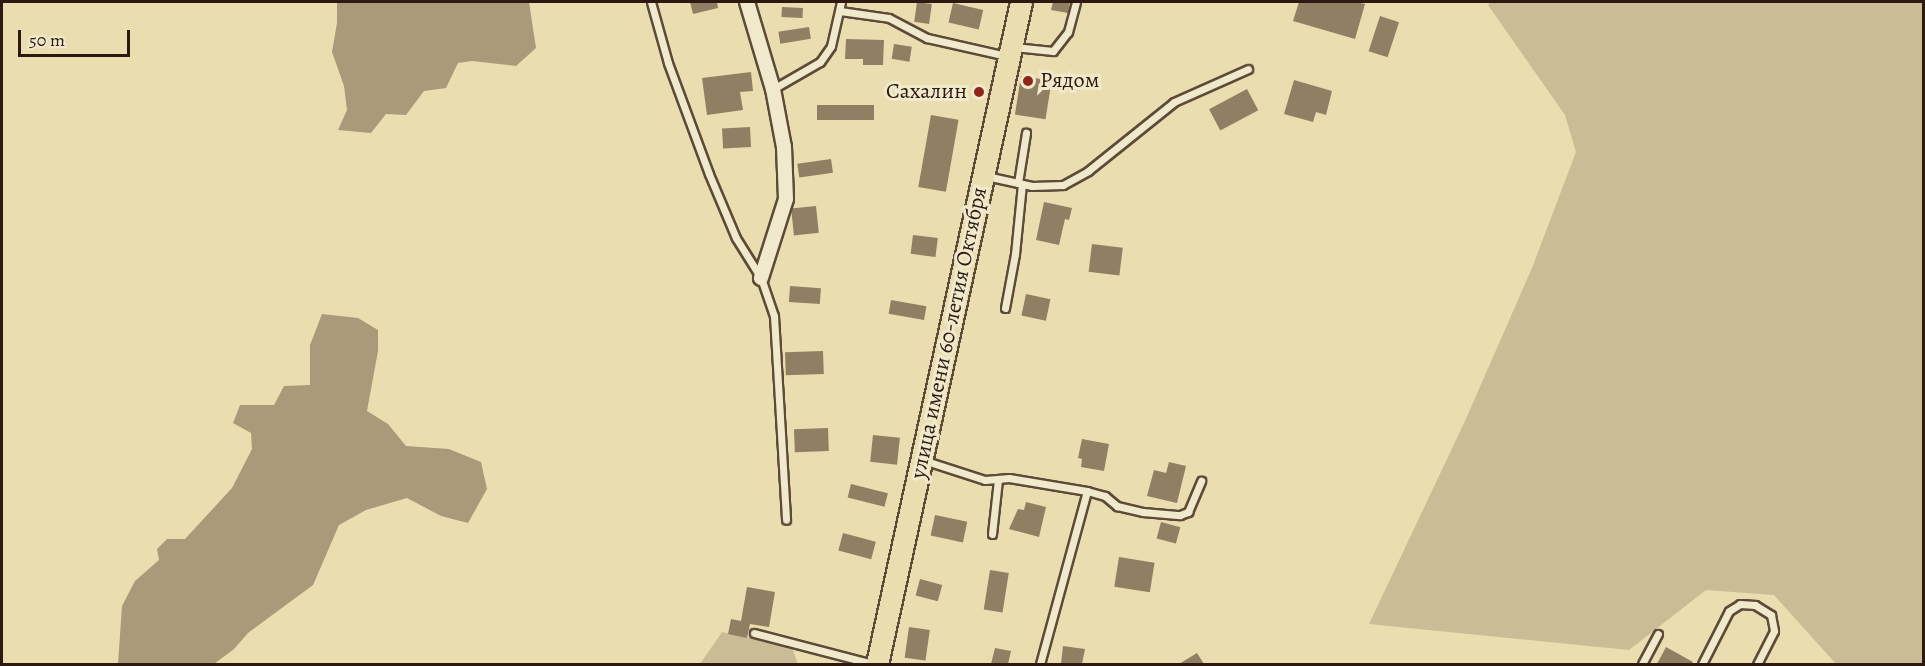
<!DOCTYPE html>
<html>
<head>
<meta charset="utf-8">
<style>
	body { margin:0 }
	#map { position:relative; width:1925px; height:666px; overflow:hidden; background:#eaddb0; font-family:Alegreya,serif }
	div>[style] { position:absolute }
	.green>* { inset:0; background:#cabc95 }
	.water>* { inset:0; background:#aa9a7a }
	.building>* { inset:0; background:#907f63; transform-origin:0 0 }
	.roads { filter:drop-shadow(2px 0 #5d4a38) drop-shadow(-2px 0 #5d4a38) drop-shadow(0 2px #5d4a38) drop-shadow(0 -2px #5d4a38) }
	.service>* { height:7px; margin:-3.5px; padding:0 3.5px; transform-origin:3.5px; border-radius:3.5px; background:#f1e9cc }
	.minor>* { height:14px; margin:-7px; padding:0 7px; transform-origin:7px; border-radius:7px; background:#f1e9cc }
	.primary>* { height:21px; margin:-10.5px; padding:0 10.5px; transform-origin:10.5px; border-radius:10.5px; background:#eaddb0 }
	.dots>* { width:16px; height:16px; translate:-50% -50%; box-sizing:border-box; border:3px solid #f1e9cc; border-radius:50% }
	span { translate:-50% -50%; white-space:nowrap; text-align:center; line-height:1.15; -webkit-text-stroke:6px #f1e9cc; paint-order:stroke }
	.poi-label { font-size:22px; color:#2e1910 }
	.left { translate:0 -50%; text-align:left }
	.right { translate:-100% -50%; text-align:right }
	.street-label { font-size:22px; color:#2e1910 }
	.frame { position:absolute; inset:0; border:3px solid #2e1910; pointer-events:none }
	.scale { position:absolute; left:18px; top:30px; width:112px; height:27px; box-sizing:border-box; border:3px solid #2e1910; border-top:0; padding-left:8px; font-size:18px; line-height:21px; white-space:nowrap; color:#2e1910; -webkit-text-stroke:4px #f1e9cc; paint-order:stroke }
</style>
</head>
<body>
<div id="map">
	<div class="green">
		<i style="clip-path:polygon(1491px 2px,1923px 2px,1923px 664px,1836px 664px,1774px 595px,1706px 590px,1629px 650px,1369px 624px,1465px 421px,1532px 268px,1576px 152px,1565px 115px,1488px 5px)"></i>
		<i style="clip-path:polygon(722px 632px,792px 648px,798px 664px,700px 664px)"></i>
	</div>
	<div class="water">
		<i style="clip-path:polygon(337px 2px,529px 2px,536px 48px,516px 66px,472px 61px,458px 63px,446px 88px,424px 91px,406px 115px,386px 114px,371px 133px,338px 130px,347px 110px,344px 86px,332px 52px,337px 23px)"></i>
		<i style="clip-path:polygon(322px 314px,358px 318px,378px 330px,378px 351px,367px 411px,388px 424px,406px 446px,449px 449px,481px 462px,487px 489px,468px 523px,441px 516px,407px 498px,366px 510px,339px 525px,313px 585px,248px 633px,234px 649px,214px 664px,118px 664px,122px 606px,135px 581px,159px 560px,157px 549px,167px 539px,185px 539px,232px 488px,252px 449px,251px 433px,233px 423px,240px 405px,274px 405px,284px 386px,310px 385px,310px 345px)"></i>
	</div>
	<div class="building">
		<i style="clip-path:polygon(690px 2px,717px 2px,718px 8px,693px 14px)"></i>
		<i style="left:917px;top:2px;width:15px;height:20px;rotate:8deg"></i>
		<i style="clip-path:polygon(1053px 2px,1070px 2px,1068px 13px,1051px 10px)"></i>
		<i style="clip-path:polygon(1299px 2px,1356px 2px,1365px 4px,1355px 39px,1293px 21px)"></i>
		<i style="left:953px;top:3px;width:31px;height:20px;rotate:13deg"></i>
		<i style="left:782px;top:7px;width:21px;height:10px;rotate:3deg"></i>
		<i style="left:1380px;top:16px;width:20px;height:37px;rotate:18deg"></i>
		<i style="left:809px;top:27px;width:12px;height:31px;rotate:81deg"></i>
		<i style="clip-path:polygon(846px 39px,884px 40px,883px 65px,863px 65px,863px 59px,845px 59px)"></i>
		<i style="left:894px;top:44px;width:18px;height:15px;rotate:9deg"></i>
		<i style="clip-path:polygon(751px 72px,753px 91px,740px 92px,743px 110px,707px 115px,702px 78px)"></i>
		<i style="left:1021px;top:76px;width:31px;height:39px;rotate:9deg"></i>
		<i style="clip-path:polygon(1294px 80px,1332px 91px,1326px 115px,1316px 112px,1313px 122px,1284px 114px)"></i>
		<i style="left:1247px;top:89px;width:24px;height:43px;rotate:62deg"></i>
		<i style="left:874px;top:105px;width:15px;height:57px;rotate:90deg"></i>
		<i style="left:931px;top:115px;width:28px;height:73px;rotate:10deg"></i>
		<i style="left:750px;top:127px;width:20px;height:28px;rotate:87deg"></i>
		<i style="left:831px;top:159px;width:14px;height:34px;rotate:82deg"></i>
		<i style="clip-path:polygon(1044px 202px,1072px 208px,1069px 220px,1065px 219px,1059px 245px,1036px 240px)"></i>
		<i style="left:816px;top:206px;width:27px;height:25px;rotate:84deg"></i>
		<i style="left:913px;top:235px;width:25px;height:19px;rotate:7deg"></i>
		<i style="left:1092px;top:244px;width:31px;height:28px;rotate:7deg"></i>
		<i style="left:790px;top:286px;width:31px;height:16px;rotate:4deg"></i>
		<i style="left:1026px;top:294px;width:25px;height:22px;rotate:12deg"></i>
		<i style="left:891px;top:300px;width:36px;height:14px;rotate:10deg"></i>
		<i style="left:823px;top:351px;width:23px;height:38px;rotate:88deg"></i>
		<i style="left:828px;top:428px;width:23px;height:34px;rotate:88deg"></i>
		<i style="left:873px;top:435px;width:27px;height:27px;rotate:6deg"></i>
		<i style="clip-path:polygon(1082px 439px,1109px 444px,1104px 471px,1081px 467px,1082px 459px,1078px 458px)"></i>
		<i style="clip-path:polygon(1169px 462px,1186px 466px,1177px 503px,1147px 496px,1154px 470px,1166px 473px)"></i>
		<i style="left:851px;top:484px;width:38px;height:14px;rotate:14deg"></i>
		<i style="clip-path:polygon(1026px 502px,1046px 507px,1039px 537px,1009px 529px,1018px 509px,1024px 510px)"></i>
		<i style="left:935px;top:515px;width:33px;height:21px;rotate:12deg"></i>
		<i style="left:1161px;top:522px;width:20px;height:17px;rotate:15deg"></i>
		<i style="left:843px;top:533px;width:34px;height:18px;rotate:15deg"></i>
		<i style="left:1119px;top:557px;width:36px;height:30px;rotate:9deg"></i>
		<i style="left:990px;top:570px;width:19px;height:40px;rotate:9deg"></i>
		<i style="left:920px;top:579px;width:23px;height:17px;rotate:15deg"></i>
		<i style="clip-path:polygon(747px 587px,775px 592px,769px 627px,750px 624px,747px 638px,728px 634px,731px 619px,741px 621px)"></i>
		<i style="left:909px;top:627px;width:21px;height:31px;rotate:8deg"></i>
		<i style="clip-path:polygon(1063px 646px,1085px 649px,1082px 664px,1061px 664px)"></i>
		<i style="clip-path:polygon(1666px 647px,1693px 662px,1691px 664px,1657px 664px)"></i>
		<i style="clip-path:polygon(995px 648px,1011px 651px,1008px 664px,991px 664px)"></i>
		<i style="clip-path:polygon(1197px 653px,1204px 664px,1179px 664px)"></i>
	</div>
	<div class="roads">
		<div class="service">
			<i style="left:651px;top:2px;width:63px;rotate:74.4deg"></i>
			<i style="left:668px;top:63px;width:118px;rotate:69.7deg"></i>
			<i style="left:709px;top:174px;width:69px;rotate:67.1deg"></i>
			<i style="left:736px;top:238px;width:47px;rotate:58deg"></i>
			<i style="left:761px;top:278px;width:40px;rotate:71.1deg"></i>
			<i style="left:774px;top:316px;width:204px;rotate:86.6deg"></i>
			<i style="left:840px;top:11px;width:49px;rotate:8.1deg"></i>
			<i style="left:889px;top:18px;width:43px;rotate:27.8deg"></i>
			<i style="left:927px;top:38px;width:81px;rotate:12.8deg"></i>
			<i style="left:1014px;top:47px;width:39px;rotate:6deg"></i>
			<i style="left:1053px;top:51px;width:24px;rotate:-52deg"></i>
			<i style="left:1068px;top:32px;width:31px;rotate:-75deg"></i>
			<i style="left:773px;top:89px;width:54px;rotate:-29.9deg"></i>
			<i style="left:820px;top:62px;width:19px;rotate:-55deg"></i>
			<i style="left:831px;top:46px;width:45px;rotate:-77.2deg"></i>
			<i style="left:986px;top:176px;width:47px;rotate:12.3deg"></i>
			<i style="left:1032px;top:186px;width:31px;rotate:-2deg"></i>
			<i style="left:1063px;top:185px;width:29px;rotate:-29deg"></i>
			<i style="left:1088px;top:171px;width:110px;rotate:-38.7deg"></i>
			<i style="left:1174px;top:102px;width:81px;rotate:-24deg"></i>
			<i style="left:1018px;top:183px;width:51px;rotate:-80.9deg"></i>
			<i style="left:1005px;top:308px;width:55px;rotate:-79.5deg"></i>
			<i style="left:1015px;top:254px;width:70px;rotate:-84.3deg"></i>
			<i style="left:923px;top:460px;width:65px;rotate:17.9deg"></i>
			<i style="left:985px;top:480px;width:24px;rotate:-5deg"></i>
			<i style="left:1009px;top:478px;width:79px;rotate:9.5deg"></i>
			<i style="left:1087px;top:491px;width:179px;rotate:105.2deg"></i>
			<i style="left:1087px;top:491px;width:19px;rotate:16deg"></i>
			<i style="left:1105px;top:496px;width:16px;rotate:40deg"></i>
			<i style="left:1117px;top:506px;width:27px;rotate:13deg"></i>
			<i style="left:1143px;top:512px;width:37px;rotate:5deg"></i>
			<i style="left:1180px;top:515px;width:9px;rotate:-21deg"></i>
			<i style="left:1188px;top:512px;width:34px;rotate:-67deg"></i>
			<i style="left:992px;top:534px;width:54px;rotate:-83.7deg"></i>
			<i style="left:754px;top:633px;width:123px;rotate:14.6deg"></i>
			<i style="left:1642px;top:664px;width:34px;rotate:-62deg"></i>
			<i style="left:1702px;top:664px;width:59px;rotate:-63deg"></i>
			<i style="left:1729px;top:611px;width:13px;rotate:-32deg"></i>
			<i style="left:1740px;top:604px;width:15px;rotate:4deg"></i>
			<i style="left:1755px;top:605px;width:19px;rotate:32deg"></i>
			<i style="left:1771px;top:615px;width:16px;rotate:79deg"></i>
			<i style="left:1774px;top:631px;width:37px;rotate:117deg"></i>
		</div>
		<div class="minor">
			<i style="left:747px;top:2px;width:91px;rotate:73.4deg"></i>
			<i style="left:773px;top:89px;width:59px;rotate:79.3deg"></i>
			<i style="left:784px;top:147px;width:52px;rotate:87.8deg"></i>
			<i style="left:786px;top:199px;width:83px;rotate:107.6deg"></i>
		</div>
		<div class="primary">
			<i style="left:877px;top:664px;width:677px;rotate:-77.73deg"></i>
		</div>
	</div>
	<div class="dots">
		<i style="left:1028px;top:81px;background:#8f2418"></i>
		<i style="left:979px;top:92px;background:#8f2418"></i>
	</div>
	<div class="poi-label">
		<span class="left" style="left:1040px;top:81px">Рядом</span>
		<span class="right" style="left:967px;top:92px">Сахалин</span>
	</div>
	<div class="street-label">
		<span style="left:949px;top:333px;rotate:-78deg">улица имени 60-летия Октября</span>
	</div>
	<div class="frame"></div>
	<div class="scale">50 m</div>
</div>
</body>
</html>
